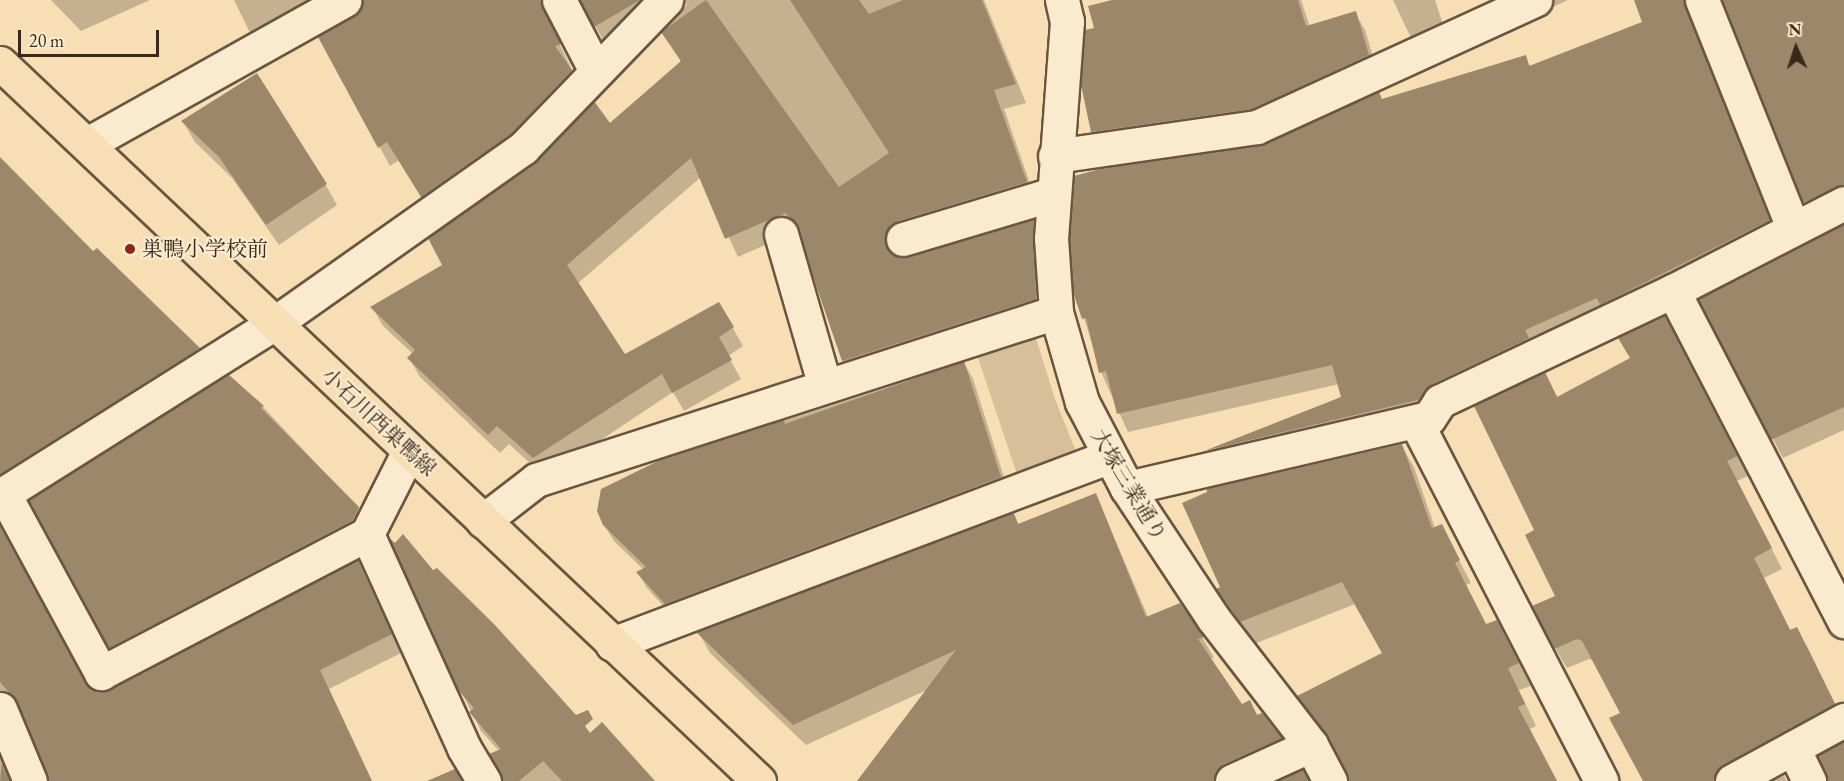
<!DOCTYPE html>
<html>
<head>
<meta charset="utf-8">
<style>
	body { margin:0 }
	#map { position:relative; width:1844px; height:781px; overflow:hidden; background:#f7deb4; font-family:"EB Garamond","Noto Serif JP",serif }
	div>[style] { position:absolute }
	.green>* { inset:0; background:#d7bf9a }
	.shadow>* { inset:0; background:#0003 }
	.building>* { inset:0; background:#9c876b }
	.roads { filter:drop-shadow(2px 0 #685641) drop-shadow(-2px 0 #685641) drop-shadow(0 2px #685641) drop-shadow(0 -2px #685641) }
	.minor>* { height:33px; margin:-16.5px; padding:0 16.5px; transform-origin:16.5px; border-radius:16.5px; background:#faeace }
	.major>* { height:33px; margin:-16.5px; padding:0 16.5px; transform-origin:16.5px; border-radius:16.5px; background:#f7deb4 }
	.dots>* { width:16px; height:16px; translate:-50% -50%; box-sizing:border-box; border:3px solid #faeace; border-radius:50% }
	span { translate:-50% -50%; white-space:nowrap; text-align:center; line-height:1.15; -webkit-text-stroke:4.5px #faeace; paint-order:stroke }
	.poi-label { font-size:21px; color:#39291b }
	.left { translate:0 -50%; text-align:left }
	.street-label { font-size:21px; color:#39291b }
	.north { position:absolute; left:1766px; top:18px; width:60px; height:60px; -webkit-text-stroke:4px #faeace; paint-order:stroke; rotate:357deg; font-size:16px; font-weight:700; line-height:24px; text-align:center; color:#39291b }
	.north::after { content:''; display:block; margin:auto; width:21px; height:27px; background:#39291b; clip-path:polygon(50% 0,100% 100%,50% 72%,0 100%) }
	.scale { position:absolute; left:18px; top:30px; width:141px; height:27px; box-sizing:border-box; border:3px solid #39291b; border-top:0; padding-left:8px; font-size:18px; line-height:21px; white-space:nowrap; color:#39291b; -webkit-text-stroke:4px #faeace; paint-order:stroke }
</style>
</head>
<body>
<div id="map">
	<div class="green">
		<i style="clip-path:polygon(1034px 332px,1055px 399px,1079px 459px,1019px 480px,976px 352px)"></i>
	</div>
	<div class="shadow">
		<i style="clip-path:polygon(51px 0,150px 0,81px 31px)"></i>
		<i style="clip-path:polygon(234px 0,984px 0,1026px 103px,1004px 109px,1036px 201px,899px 246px,897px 256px,908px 259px,1033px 221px,1044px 240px,1046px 318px,854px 380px,843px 361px,800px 233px,797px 231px,738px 257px,701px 177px,577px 284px,624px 356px,719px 304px,743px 346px,728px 356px,741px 379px,684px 411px,673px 392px,545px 477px,509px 444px,500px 453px,420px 377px,409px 358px,413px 354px,383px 326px,372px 307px,444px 265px,681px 62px,663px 32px,687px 4px,671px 1px,606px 45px,582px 3px,561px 2px,550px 18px,552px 29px,582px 90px,433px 215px,399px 160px,390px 166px,320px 37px,362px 11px,364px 3px,348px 2px,256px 45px)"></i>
		<i style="clip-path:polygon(1116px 0,1301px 0,1310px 27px,1355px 13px,1365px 30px,1378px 73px,1262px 126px,1103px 149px,1093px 131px,1095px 29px)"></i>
		<i style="clip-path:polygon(1393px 0,1435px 0,1444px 27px,1411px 38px)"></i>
		<i style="clip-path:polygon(1510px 0,1568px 0,1523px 21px)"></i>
		<i style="clip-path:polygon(1635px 0,1715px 0,1698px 6px,1694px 26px,1779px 239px,1442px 402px,1216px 469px,1206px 452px,1343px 398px,1339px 384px,1128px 432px,1101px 372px,1084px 318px,1260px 147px,1383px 101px,1525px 57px,1531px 67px,1644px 23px)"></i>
		<i style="clip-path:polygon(1718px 0,1844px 0,1844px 207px,1815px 220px,1727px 7px)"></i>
		<i style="clip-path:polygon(183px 122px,325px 184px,337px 205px,279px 245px,232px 178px,195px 142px)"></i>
		<i style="clip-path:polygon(0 162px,93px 253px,97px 250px,199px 349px,209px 367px,0 502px)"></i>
		<i style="clip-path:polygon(1844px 226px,1844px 430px,1783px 458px,1700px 300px)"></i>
		<i style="clip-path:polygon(1676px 338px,1748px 476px,1737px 481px,1782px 569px,1764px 578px,1791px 631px,1796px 628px,1808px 648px,1844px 722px,1741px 781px,1644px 781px,1622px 713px,1594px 661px,1589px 659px,1567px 668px,1555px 648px,1557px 597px,1536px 531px,1545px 374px,1558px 398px)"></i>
		<i style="clip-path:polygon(964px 363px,973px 379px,1009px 493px,675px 619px,647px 588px,638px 573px,644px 570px,614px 541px,604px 525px,663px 460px)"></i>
		<i style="clip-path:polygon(228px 376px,263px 407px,358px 508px,369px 527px,121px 666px,110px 647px)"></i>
		<i style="clip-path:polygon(1401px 445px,1414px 467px,1435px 528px,1441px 526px,1471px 583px,1466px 585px,1486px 626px,1509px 644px,1531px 686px,1519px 690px,1536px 726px,1530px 729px,1557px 781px,1354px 781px,1299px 696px,1384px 654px,1355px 604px,1254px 644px,1218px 590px)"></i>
		<i style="clip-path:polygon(1096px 495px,1148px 617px,1202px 637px,1214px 658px,1210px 659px,1242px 706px,1280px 739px,1292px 759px,1244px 781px,865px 781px,929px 689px,806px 745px,710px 653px,699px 633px,1013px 514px,1019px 525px)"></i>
		<i style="clip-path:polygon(0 528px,90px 690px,110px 691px,358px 562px,401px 653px,329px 689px,372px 781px,48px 781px,25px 716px,15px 708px,0 713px)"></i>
		<i style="clip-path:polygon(433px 572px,590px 735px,653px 781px,504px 781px,499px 751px,481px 731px,460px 689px)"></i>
		<i style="clip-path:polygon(0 754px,11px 781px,0 781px)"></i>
		<i style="clip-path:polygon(1784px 776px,1787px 781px,1773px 781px)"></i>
	</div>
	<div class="building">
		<i style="clip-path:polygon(364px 0,540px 0,561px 44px,555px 46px,572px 70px,511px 134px,421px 197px,387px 142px,378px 148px,318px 37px,355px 16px)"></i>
		<i style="clip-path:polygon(580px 0,640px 0,594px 27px)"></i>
		<i style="clip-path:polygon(706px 0,839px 187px,889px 153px,790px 0,859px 0,869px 14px,903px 0,982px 0,1016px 84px,994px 90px,1027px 182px,898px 221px,889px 227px,885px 244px,891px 253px,908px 257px,1034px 219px,1036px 299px,842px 361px,794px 221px,785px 213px,725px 239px,691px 158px,567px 265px,625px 354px,719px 302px,734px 327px,719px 337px,732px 360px,672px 393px,662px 374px,533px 458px,497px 426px,488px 435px,407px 358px,415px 350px,370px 307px,442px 265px,428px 238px,534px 163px,594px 101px,610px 123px,681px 61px,661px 32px)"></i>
		<i style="clip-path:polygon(1112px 0,1298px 0,1306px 26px,1356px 11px,1369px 55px,1252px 109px,1091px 132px,1081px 85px,1085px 30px,1094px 28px,1088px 6px)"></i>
		<i style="clip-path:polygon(1634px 0,1684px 0,1770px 220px,1600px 305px,1597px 298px,1525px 330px,1529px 338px,1432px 384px,1418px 400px,1204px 451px,1341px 397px,1332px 365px,1117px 414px,1106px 371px,1099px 373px,1086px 318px,1082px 319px,1073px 292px,1070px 238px,1074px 176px,1100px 169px,1260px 145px,1379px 92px,1382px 99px,1526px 55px,1529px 66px,1642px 22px)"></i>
		<i style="clip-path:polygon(1722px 0,1844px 0,1844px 184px,1803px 203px)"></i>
		<i style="clip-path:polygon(257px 73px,327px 184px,266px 225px,219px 157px,181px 121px)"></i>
		<i style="clip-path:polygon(0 157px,93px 251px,97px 248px,200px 348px,0 474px)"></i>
		<i style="clip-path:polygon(1844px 224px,1844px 407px,1771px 440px,1698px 299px)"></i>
		<i style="clip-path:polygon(1665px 316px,1737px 456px,1727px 461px,1772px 548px,1754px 558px,1790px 630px,1797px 627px,1835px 704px,1723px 765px,1713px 781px,1643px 781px,1609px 718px,1620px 713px,1582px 641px,1577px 639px,1554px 649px,1532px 606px,1555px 596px,1525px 535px,1534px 530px,1474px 406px,1545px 372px,1557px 397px,1630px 358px,1618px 338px)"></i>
		<i style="clip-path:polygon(964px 361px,1001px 477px,665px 604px,636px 572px,646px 567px,603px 525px,597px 511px,601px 489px,662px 459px,784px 420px,785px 424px)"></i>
		<i style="clip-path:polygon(228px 374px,264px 406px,261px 408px,359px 507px,353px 520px,109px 648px,29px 500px)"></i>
		<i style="clip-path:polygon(1402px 444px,1432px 528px,1442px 524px,1460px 560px,1455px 563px,1486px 624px,1497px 620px,1519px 663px,1508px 668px,1525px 704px,1518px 707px,1557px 781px,1349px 781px,1327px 736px,1297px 696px,1382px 653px,1342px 582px,1240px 622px,1216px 589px,1220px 587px,1182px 503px,1207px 492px,1207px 489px)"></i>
		<i style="clip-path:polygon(1096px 493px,1146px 617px,1180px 603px,1204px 637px,1198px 639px,1242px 704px,1250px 700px,1257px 715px,1262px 713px,1282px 738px,1224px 764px,1216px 771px,1214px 781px,857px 781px,956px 650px,793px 725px,696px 632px,1014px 513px,1018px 524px)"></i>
		<i style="clip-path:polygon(0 526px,85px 682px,100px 692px,358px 560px,392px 634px,320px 670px,372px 781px,48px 781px,17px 702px,0 682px)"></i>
		<i style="clip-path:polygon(403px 534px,433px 570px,437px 568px,494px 624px,576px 715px,588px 710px,593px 719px,585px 726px,590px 733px,602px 722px,655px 781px,562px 781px,543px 761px,519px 781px,503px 781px,489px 754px,501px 749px,469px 712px,474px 708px,458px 690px,389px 538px,395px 543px)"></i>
		<i style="clip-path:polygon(1844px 741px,1844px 781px,1828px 781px,1818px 756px)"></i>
		<i style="clip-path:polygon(2px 762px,10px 781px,0 781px)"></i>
		<i style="clip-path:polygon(455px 769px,462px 781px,427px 781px)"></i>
		<i style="clip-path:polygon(1303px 769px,1309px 781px,1277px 781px)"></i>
	</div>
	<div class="roads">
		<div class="minor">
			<i style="left:559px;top:0;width:80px;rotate:62.5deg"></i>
			<i style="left:1062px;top:0;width:22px;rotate:77deg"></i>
			<i style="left:1067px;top:21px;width:218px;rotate:94.2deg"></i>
			<i style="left:1051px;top:238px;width:74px;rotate:86.1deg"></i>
			<i style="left:1056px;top:312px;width:94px;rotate:73.9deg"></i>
			<i style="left:1082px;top:402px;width:97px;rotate:62.4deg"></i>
			<i style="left:1127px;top:488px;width:156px;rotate:56.5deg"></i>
			<i style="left:1213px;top:618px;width:160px;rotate:52.3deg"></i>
			<i style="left:1311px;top:745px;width:41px;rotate:62.2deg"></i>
			<i style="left:1702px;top:0;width:245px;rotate:68.2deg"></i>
			<i style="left:87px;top:144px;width:295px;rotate:-29.2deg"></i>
			<i style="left:1055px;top:156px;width:204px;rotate:-8.2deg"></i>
			<i style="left:1257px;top:127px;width:306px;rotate:-24.6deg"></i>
			<i style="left:781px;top:234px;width:158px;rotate:73.9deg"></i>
			<i style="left:903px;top:239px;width:157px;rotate:-16.7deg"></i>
			<i style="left:1673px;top:291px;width:372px;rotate:62.6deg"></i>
			<i style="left:1416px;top:422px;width:404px;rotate:62.7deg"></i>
			<i style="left:409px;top:451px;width:93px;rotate:116.8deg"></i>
			<i style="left:367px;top:534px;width:235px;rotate:65.6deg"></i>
			<i style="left:464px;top:748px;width:39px;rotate:59deg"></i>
			<i style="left:1127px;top:488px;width:310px;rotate:-13.1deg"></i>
			<i style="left:1429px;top:418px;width:20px;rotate:-57deg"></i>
			<i style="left:1440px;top:401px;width:258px;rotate:-25.3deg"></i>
			<i style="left:1673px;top:291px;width:192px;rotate:-27.2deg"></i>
			<i style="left:4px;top:494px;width:204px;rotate:61.5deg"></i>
			<i style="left:101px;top:673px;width:300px;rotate:-27.6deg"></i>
			<i style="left:0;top:496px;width:325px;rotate:-32.2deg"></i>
			<i style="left:275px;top:323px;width:304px;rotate:-35.2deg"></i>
			<i style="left:523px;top:148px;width:206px;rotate:-46deg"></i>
			<i style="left:483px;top:521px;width:67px;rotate:-37.7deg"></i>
			<i style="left:536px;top:480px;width:546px;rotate:-17.9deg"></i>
			<i style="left:612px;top:644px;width:530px;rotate:-20.66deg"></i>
			<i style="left:0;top:709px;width:78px;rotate:67.4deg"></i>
			<i style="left:1793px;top:748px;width:37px;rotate:64deg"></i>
			<i style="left:1232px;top:781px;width:87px;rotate:-24.5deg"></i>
			<i style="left:1732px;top:781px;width:128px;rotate:-28.6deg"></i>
		</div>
		<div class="major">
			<i style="left:0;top:63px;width:1045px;rotate:43.41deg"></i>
		</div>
	</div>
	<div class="dots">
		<i style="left:130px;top:249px;background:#8f2418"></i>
	</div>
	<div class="poi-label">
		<span class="left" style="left:142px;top:249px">巣鴨小学校前</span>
	</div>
	<div class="street-label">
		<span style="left:379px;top:422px;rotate:43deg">小石川西巣鴨線</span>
		<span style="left:1129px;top:485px;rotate:59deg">大塚三業通り</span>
	</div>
	<div class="north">N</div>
	<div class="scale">20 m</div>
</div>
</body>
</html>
